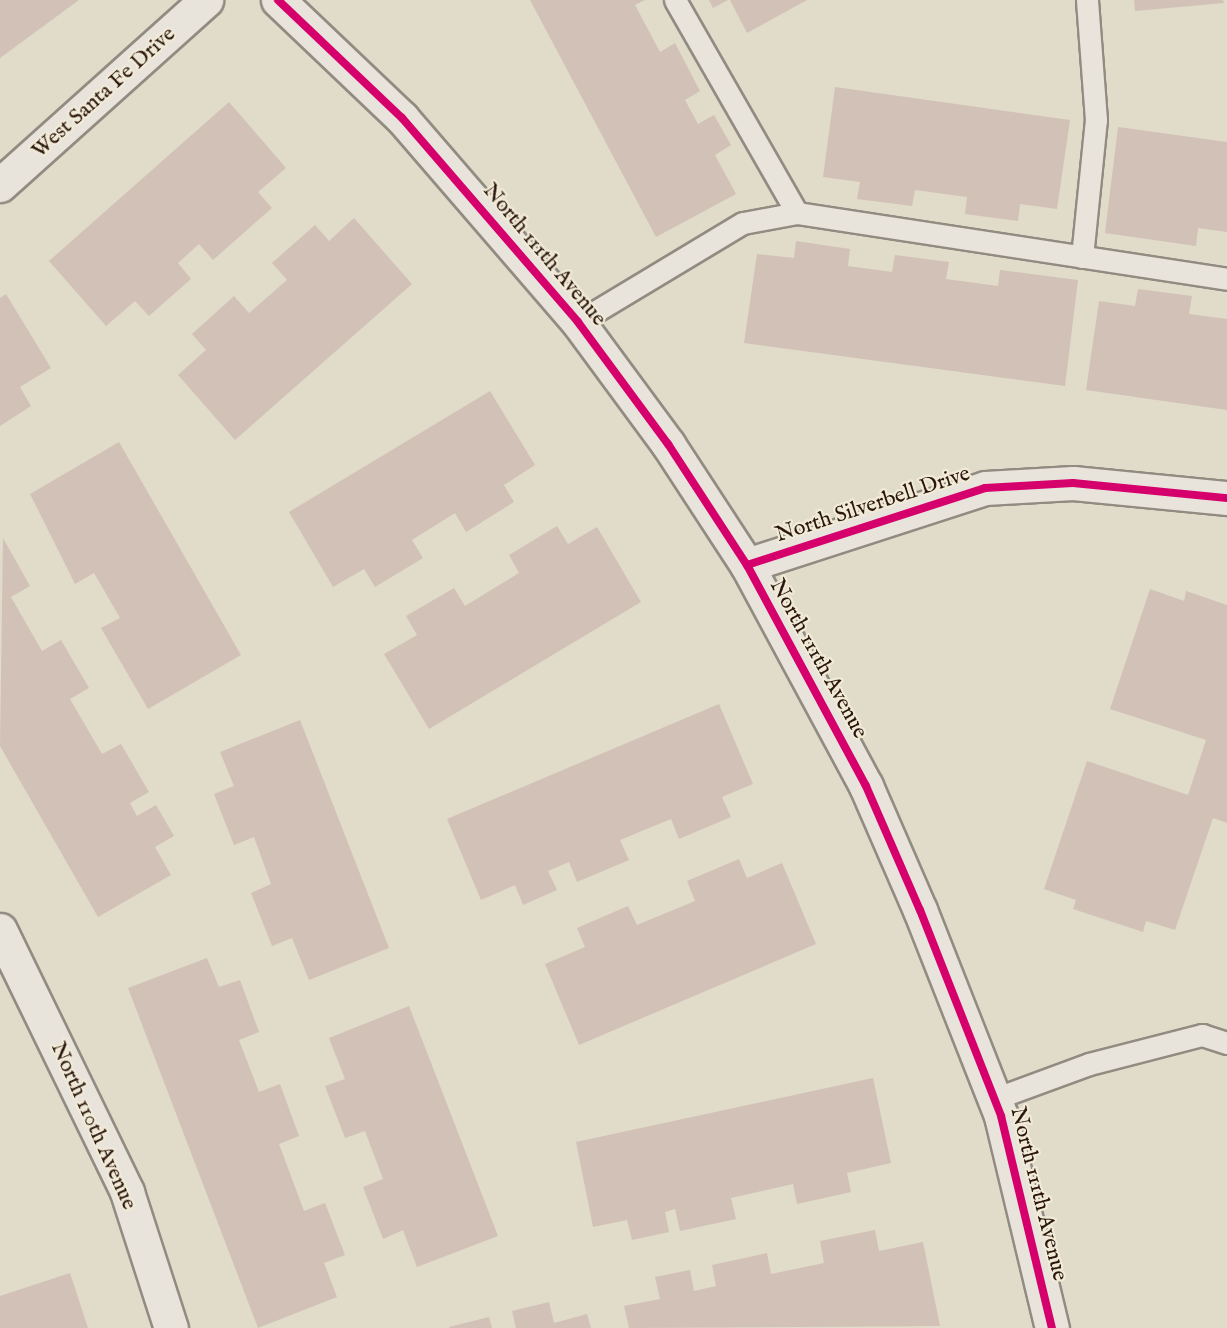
<!DOCTYPE html>
<html>
<head>
<meta charset="utf-8">
<style>
	body { margin:0 }
	#map { position:relative; width:1227px; height:1328px; overflow:hidden; background:#e1dbca; font-family:"IM FELL English",serif }
	div>[style] { position:absolute }
	.building>* { inset:0; background:#d2c1b7 }
	.roads { filter:drop-shadow(2px 0 #918b81) drop-shadow(-2px 0 #918b81) drop-shadow(0 2px #918b81) drop-shadow(0 -2px #918b81) }
	.service>* { height:21px; margin:-10.5px; padding:0 10.5px; transform-origin:10.5px; border-radius:10.5px; background:#e8e4dc }
	.minor>* { height:33px; margin:-16.5px; padding:0 16.5px; transform-origin:16.5px; border-radius:16.5px; background:#e8e4dc }
	.tertiary>* { height:33px; margin:-16.5px; padding:0 16.5px; transform-origin:16.5px; border-radius:16.5px; background:#e8e4dc }
	.cycleway>* { height:8px; margin:-4px; padding:0 4px; transform-origin:4px; border-radius:4px; background:#d6006c }
	span { translate:-50% -50%; white-space:nowrap; text-align:center; line-height:1.15; -webkit-text-stroke:4.5px #f1ead7; paint-order:stroke }
	.street-label { font-size:22px; color:#2a160e }
</style>
</head>
<body>
<div id="map">
	<div class="building">
		<i style="clip-path:polygon(0 0,79px 0,0 58px)"></i>
		<i style="clip-path:polygon(530px 0,645px 0,635px 5px,660px 52px,675px 43px,700px 91px,685px 100px,698px 124px,714px 115px,731px 145px,715px 155px,736px 194px,656px 237px)"></i>
		<i style="clip-path:polygon(709px 0,728px 0,713px 8px)"></i>
		<i style="clip-path:polygon(730px 0,807px 0,747px 33px)"></i>
		<i style="clip-path:polygon(1134px 0,1223px 0,1224px 3px,1135px 11px)"></i>
		<i style="clip-path:polygon(835px 87px,1070px 120px,1057px 209px,1020px 204px,1018px 221px,965px 214px,967px 197px,915px 190px,912px 206px,857px 199px,860px 182px,823px 177px)"></i>
		<i style="clip-path:polygon(229px 102px,286px 168px,258px 192px,272px 208px,213px 260px,199px 244px,178px 263px,191px 279px,149px 316px,135px 301px,106px 326px,49px 261px)"></i>
		<i style="clip-path:polygon(1118px 127px,1227px 142px,1227px 232px,1198px 228px,1196px 246px,1105px 233px)"></i>
		<i style="clip-path:polygon(354px 218px,412px 284px,235px 440px,178px 375px,206px 350px,192px 334px,234px 296px,249px 313px,287px 280px,272px 263px,315px 225px,329px 241px)"></i>
		<i style="clip-path:polygon(796px 241px,850px 249px,848px 266px,892px 272px,895px 255px,949px 262px,946px 279px,998px 286px,1000px 270px,1078px 280px,1065px 386px,744px 343px,757px 254px,794px 258px)"></i>
		<i style="clip-path:polygon(1138px 289px,1192px 296px,1189px 314px,1227px 319px,1227px 410px,1086px 390px,1099px 301px,1135px 306px)"></i>
		<i style="clip-path:polygon(6px 294px,51px 368px,20px 387px,31px 406px,0 426px,0 298px)"></i>
		<i style="clip-path:polygon(490px 391px,535px 465px,504px 485px,514px 502px,466px 532px,455px 513px,412px 540px,423px 558px,375px 587px,364px 569px,333px 587px,289px 512px)"></i>
		<i style="clip-path:polygon(119px 442px,241px 655px,148px 709px,101px 628px,120px 618px,94px 573px,75px 584px,30px 494px)"></i>
		<i style="clip-path:polygon(557px 526px,568px 544px,597px 527px,641px 602px,429px 729px,384px 654px,417px 635px,406px 616px,454px 588px,465px 606px,519px 573px,509px 555px)"></i>
		<i style="clip-path:polygon(3px 538px,30px 586px,11px 597px,42px 651px,61px 640px,89px 688px,70px 699px,102px 754px,121px 744px,149px 792px,130px 803px,137px 816px,156px 805px,174px 836px,155px 847px,171px 875px,98px 917px,0 746px)"></i>
		<i style="clip-path:polygon(1150px 589px,1184px 601px,1186px 591px,1227px 605px,1227px 823px,1213px 818px,1175px 930px,1146px 921px,1143px 932px,1073px 909px,1076px 900px,1044px 889px,1087px 761px,1188px 795px,1206px 740px,1110px 709px)"></i>
		<i style="clip-path:polygon(719px 704px,753px 784px,722px 797px,731px 817px,679px 839px,671px 819px,620px 840px,629px 860px,577px 882px,569px 862px,548px 871px,557px 890px,523px 905px,515px 885px,481px 900px,447px 819px)"></i>
		<i style="clip-path:polygon(300px 720px,389px 948px,309px 980px,292px 938px,272px 946px,251px 893px,271px 884px,254px 837px,234px 845px,214px 794px,234px 786px,220px 752px)"></i>
		<i style="clip-path:polygon(739px 859px,747px 878px,782px 863px,816px 944px,579px 1045px,545px 964px,585px 947px,577px 928px,628px 906px,637px 925px,695px 901px,687px 881px)"></i>
		<i style="clip-path:polygon(207px 958px,219px 987px,240px 980px,259px 1032px,239px 1040px,259px 1092px,280px 1084px,299px 1136px,279px 1144px,304px 1211px,325px 1203px,345px 1255px,324px 1263px,337px 1297px,258px 1328px,128px 988px)"></i>
		<i style="clip-path:polygon(409px 1006px,498px 1236px,417px 1267px,403px 1230px,383px 1239px,363px 1187px,383px 1179px,365px 1131px,345px 1138px,325px 1086px,345px 1079px,329px 1038px)"></i>
		<i style="clip-path:polygon(873px 1078px,891px 1163px,847px 1173px,851px 1192px,797px 1204px,793px 1184px,731px 1198px,736px 1219px,680px 1231px,675px 1209px,665px 1212px,669px 1232px,632px 1240px,627px 1220px,593px 1227px,576px 1142px)"></i>
		<i style="clip-path:polygon(875px 1230px,879px 1251px,923px 1242px,940px 1326px,629px 1328px,624px 1306px,660px 1299px,655px 1277px,690px 1270px,694px 1291px,716px 1286px,712px 1265px,767px 1253px,771px 1274px,824px 1263px,820px 1241px)"></i>
		<i style="clip-path:polygon(70px 1273px,88px 1328px,0 1328px,0 1296px)"></i>
		<i style="clip-path:polygon(549px 1302px,554px 1323px,587px 1314px,591px 1328px,516px 1328px,512px 1311px)"></i>
		<i style="clip-path:polygon(489px 1317px,492px 1328px,449px 1328px,449px 1327px)"></i>
	</div>
	<div class="roads">
		<div class="service">
			<i style="left:675px;top:0;width:245px;rotate:60.2deg"></i>
			<i style="left:1082px;top:257px;width:138px;rotate:-84.2deg"></i>
			<i style="left:1096px;top:120px;width:120px;rotate:-94.3deg"></i>
			<i style="left:578px;top:322px;width:192px;rotate:-31deg"></i>
			<i style="left:743px;top:223px;width:55px;rotate:-10.5deg"></i>
			<i style="left:797px;top:213px;width:435px;rotate:8.7deg"></i>
			<i style="left:994px;top:1099px;width:101px;rotate:-20.2deg"></i>
			<i style="left:1089px;top:1064px;width:117px;rotate:-14.4deg"></i>
			<i style="left:1202px;top:1035px;width:26px;rotate:18deg"></i>
		</div>
		<div class="minor">
			<i style="left:0;top:185px;width:277px;rotate:-41.9deg"></i>
			<i style="left:747px;top:565px;width:250px;rotate:-17.9deg"></i>
			<i style="left:985px;top:488px;width:88px;rotate:-3.3deg"></i>
			<i style="left:1073px;top:483px;width:155px;rotate:5.6deg"></i>
			<i style="left:0;top:930px;width:291px;rotate:64.1deg"></i>
			<i style="left:127px;top:1192px;width:143px;rotate:72.1deg"></i>
		</div>
		<div class="tertiary">
			<i style="left:278px;top:0;width:171px;rotate:43.6deg"></i>
			<i style="left:402px;top:118px;width:269px;rotate:49.2deg"></i>
			<i style="left:578px;top:322px;width:152px;rotate:53.6deg"></i>
			<i style="left:668px;top:444px;width:145px;rotate:56.9deg"></i>
			<i style="left:747px;top:565px;width:251px;rotate:61.7deg"></i>
			<i style="left:866px;top:786px;width:135px;rotate:66.5deg"></i>
			<i style="left:920px;top:910px;width:221px;rotate:68.5deg"></i>
			<i style="left:1001px;top:1116px;width:218px;rotate:76.5deg"></i>
		</div>
	</div>
	<div class="cycleway">
		<i style="left:278px;top:0;width:171px;rotate:43.6deg"></i>
		<i style="left:402px;top:118px;width:269px;rotate:49.2deg"></i>
		<i style="left:578px;top:322px;width:152px;rotate:53.6deg"></i>
		<i style="left:668px;top:444px;width:145px;rotate:56.9deg"></i>
		<i style="left:747px;top:565px;width:251px;rotate:61.7deg"></i>
		<i style="left:866px;top:786px;width:135px;rotate:66.5deg"></i>
		<i style="left:920px;top:910px;width:221px;rotate:68.5deg"></i>
		<i style="left:1001px;top:1116px;width:218px;rotate:76.5deg"></i>
		<i style="left:747px;top:565px;width:250px;rotate:-17.9deg"></i>
		<i style="left:985px;top:488px;width:88px;rotate:-3.3deg"></i>
		<i style="left:1073px;top:483px;width:155px;rotate:5.6deg"></i>
	</div>
	<div class="street-label">
		<span style="left:104px;top:93px;rotate:-42deg">West Santa Fe Drive</span>
		<span style="left:544px;top:255px;rotate:50deg">North 111th Avenue</span>
		<span style="left:873px;top:505px;rotate:-18deg">North Silverbell Drive</span>
		<span style="left:818px;top:659px;rotate:61deg">North 111th Avenue</span>
		<span style="left:93px;top:1126px;rotate:66deg">North 110th Avenue</span>
		<span style="left:1038px;top:1194px;rotate:76deg">North 111th Avenue</span>
	</div>
</div>
</body>
</html>
